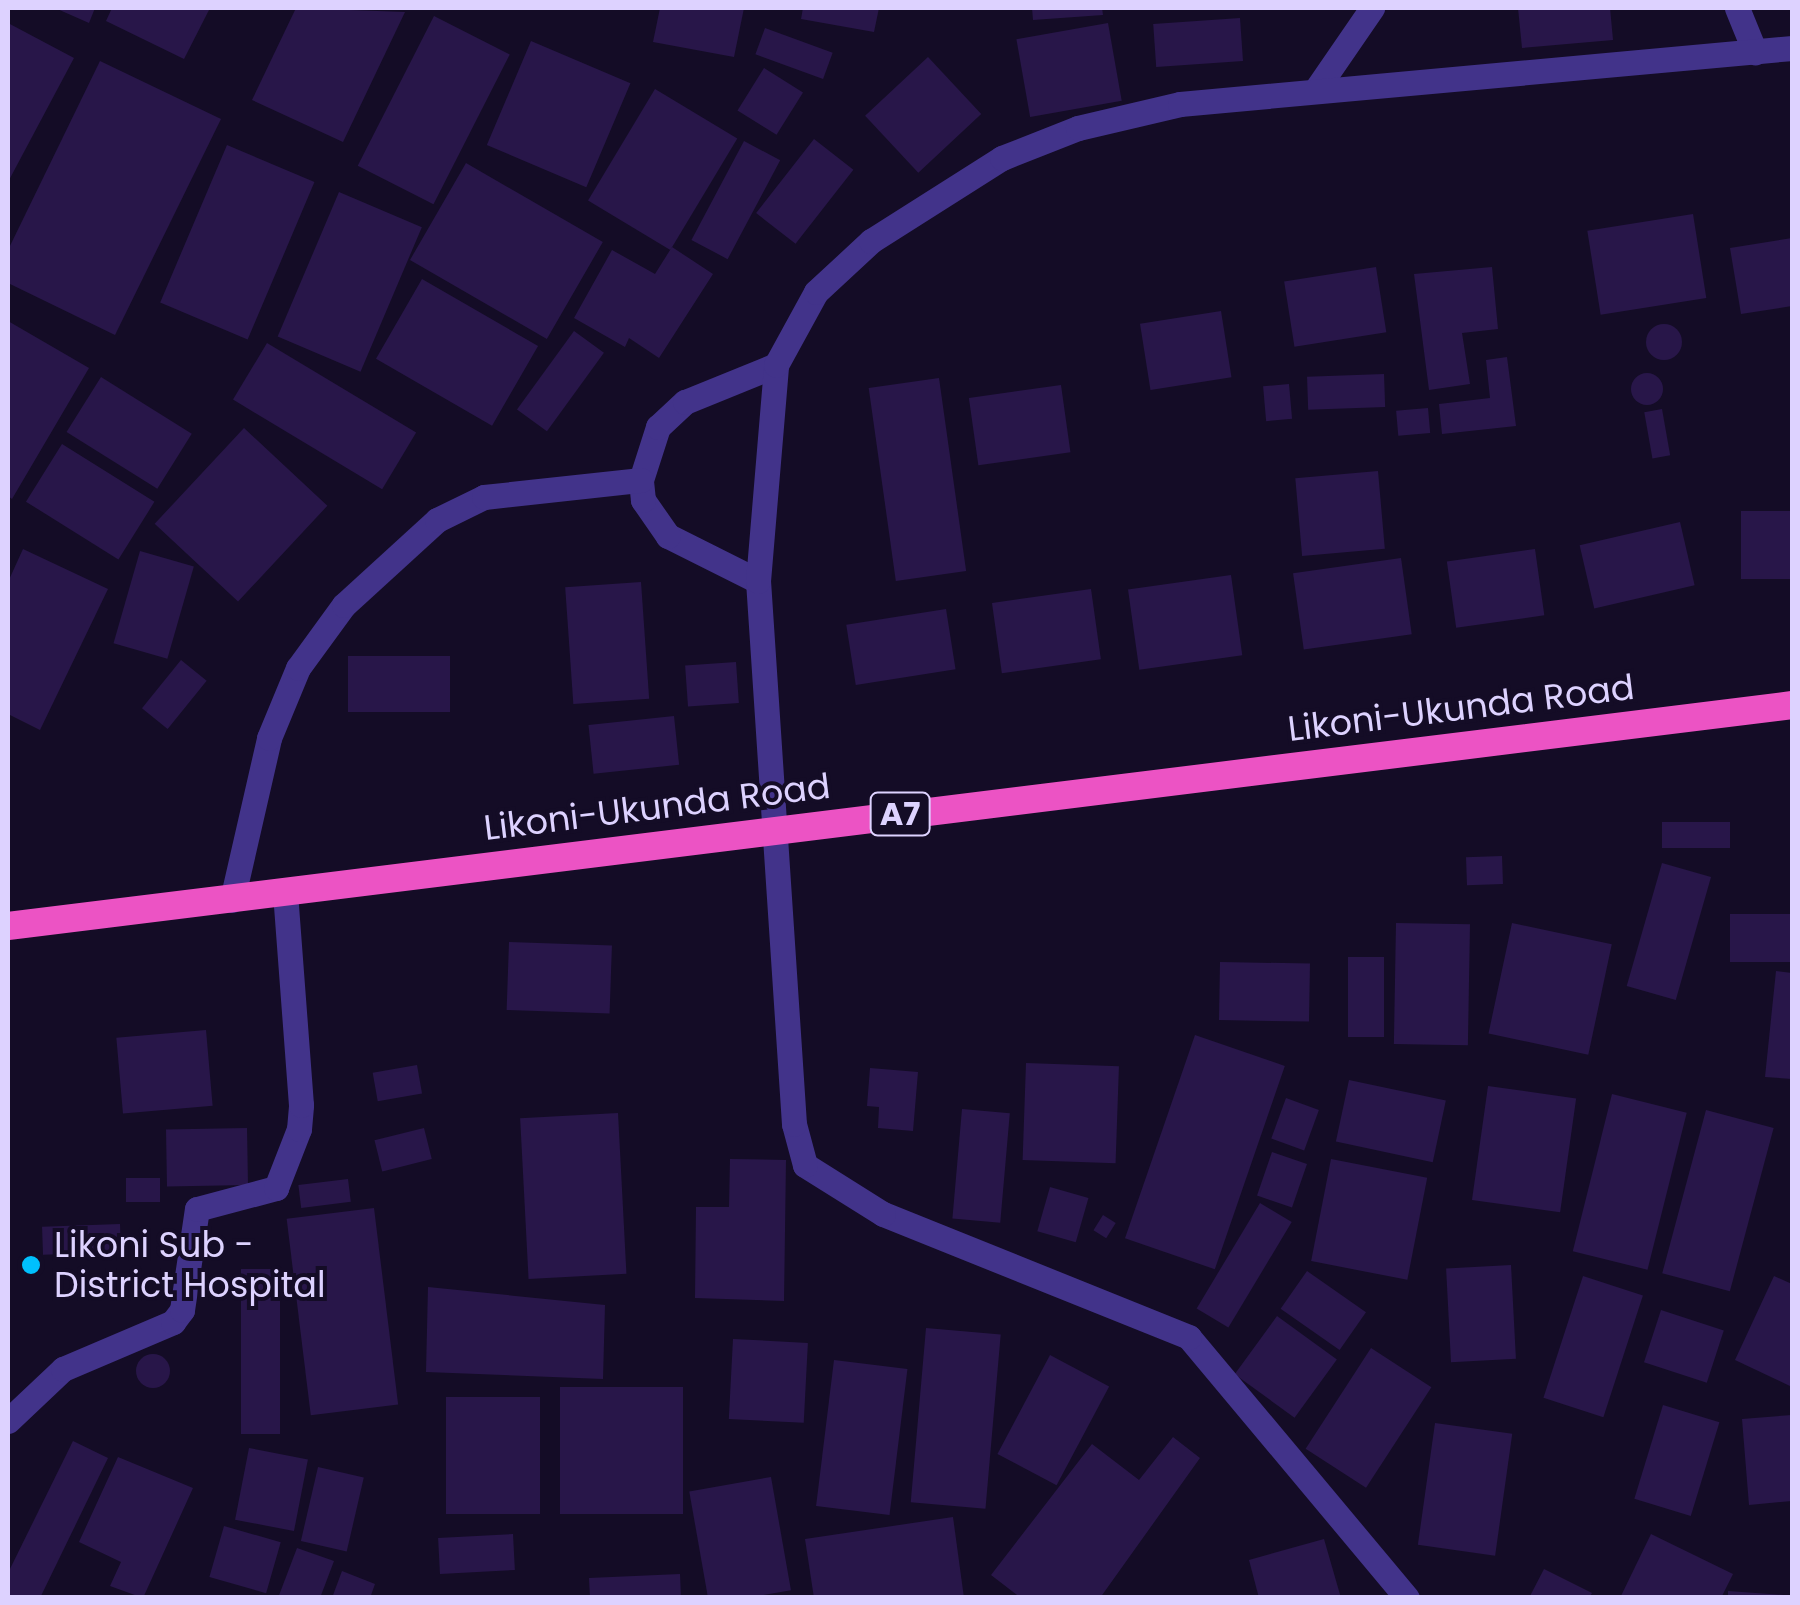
<!DOCTYPE html>
<html>
<head>
<meta charset="utf-8">
<style>
	body { margin:0 }
	#map { position:relative; width:1800px; height:1605px; overflow:hidden; background:#140c26; font-family:Poppins,sans-serif }
	div>[style] { position:absolute }
	.building>* { inset:0; background:#281649; transform-origin:0 0 }
	.round { border-radius:50% }
	.minor>* { height:25px; margin:-12.5px; padding:0 12.5px; transform-origin:12.5px; border-radius:12.5px; background:#42338a }
	.trunk>* { height:28px; margin:-14px; padding:0 14px; transform-origin:14px; border-radius:14px; background:#ec53c4 }
	.dots>* { width:28px; height:28px; translate:-50% -50%; box-sizing:border-box; border:5px solid #140c26; border-radius:50% }
	span { translate:-50% -50%; white-space:nowrap; text-align:center; line-height:1.15; -webkit-text-stroke:8px #140c26; paint-order:stroke }
	.shield-label span { padding:2px 8px; background:#140c26; border:2px solid; border-radius:8px; -webkit-text-stroke-width:0 }
	.shield-label { font-size:32px; color:#ddd2ff; font-weight:700 }
	.street-label { font-size:35px; color:#ddd2ff }
	.poi-label { font-size:35px; color:#ddd2ff }
	.left { translate:0 -50%; text-align:left }
	.frame { position:absolute; inset:0; border:10px solid #ddd2ff; pointer-events:none }
</style>
</head>
<body>
<div id="map">
	<div class="building">
		<i style="clip-path:polygon(55px 8px,95px 8px,89px 23px)"></i>
		<i style="clip-path:polygon(112px 8px,210px 8px,184px 59px,106px 21px)"></i>
		<i style="clip-path:polygon(296px 8px,405px 12px,343px 142px,252px 100px)"></i>
		<i style="clip-path:polygon(660px 8px,744px 8px,734px 57px,653px 42px)"></i>
		<i style="clip-path:polygon(803px 8px,879px 8px,874px 32px,801px 19px)"></i>
		<i style="clip-path:polygon(1032px 8px,1102px 8px,1103px 15px,1033px 20px)"></i>
		<i style="clip-path:polygon(1518px 8px,1610px 8px,1613px 40px,1522px 48px)"></i>
		<i style="left:434px;top:16px;width:85px;height:168px;rotate:27deg"></i>
		<i style="left:1240px;top:18px;width:43px;height:87px;rotate:86deg"></i>
		<i style="clip-path:polygon(8px 23px,74px 58px,8px 182px)"></i>
		<i style="left:1108px;top:23px;width:79px;height:93px;rotate:80deg"></i>
		<i style="left:765px;top:28px;width:72px;height:28px;rotate:20deg"></i>
		<i style="left:531px;top:41px;width:108px;height:113px;rotate:23deg"></i>
		<i style="left:928px;top:57px;width:78px;height:86px;rotate:47deg"></i>
		<i style="clip-path:polygon(100px 61px,221px 119px,115px 335px,8px 283px,8px 250px)"></i>
		<i style="left:764px;top:68px;width:46px;height:50px;rotate:32deg"></i>
		<i style="left:655px;top:89px;width:96px;height:130px;rotate:31deg"></i>
		<i style="left:814px;top:139px;width:50px;height:94px;rotate:38deg"></i>
		<i style="left:744px;top:141px;width:41px;height:112px;rotate:28deg"></i>
		<i style="left:227px;top:145px;width:95px;height:171px;rotate:23deg"></i>
		<i style="left:466px;top:163px;width:158px;height:112px;rotate:30deg"></i>
		<i style="left:339px;top:192px;width:90px;height:157px;rotate:23deg"></i>
		<i style="left:1693px;top:214px;width:85px;height:107px;rotate:81deg"></i>
		<i style="clip-path:polygon(1792px 238px,1792px 306px,1741px 314px,1730px 248px)"></i>
		<i style="clip-path:polygon(672px 247px,713px 274px,659px 358px,629px 338px,625px 347px,574px 318px,612px 250px,655px 274px)"></i>
		<i style="left:1376px;top:267px;width:66px;height:93px;rotate:81deg"></i>
		<i style="clip-path:polygon(1492px 267px,1498px 329px,1462px 333px,1470px 384px,1429px 390px,1414px 274px)"></i>
		<i style="left:422px;top:279px;width:134px;height:92px;rotate:30deg"></i>
		<i style="left:1221px;top:311px;width:67px;height:82px;rotate:81deg"></i>
		<i style="clip-path:polygon(8px 321px,89px 368px,12px 499px,8px 496px)"></i>
		<i class="round" style="left:1646px;top:324px;width:36px;height:36px"></i>
		<i style="left:574px;top:331px;width:37px;height:97px;rotate:36deg"></i>
		<i style="left:267px;top:343px;width:174px;height:66px;rotate:31deg"></i>
		<i style="clip-path:polygon(1507px 357px,1516px 426px,1442px 434px,1439px 404px,1490px 398px,1486px 360px)"></i>
		<i class="round" style="left:1631px;top:373px;width:32px;height:32px"></i>
		<i style="left:1384px;top:374px;width:33px;height:77px;rotate:88deg"></i>
		<i style="left:101px;top:377px;width:107px;height:65px;rotate:32deg"></i>
		<i style="left:939px;top:378px;width:195px;height:71px;rotate:82deg"></i>
		<i style="left:1289px;top:384px;width:35px;height:26px;rotate:85deg"></i>
		<i style="left:1061px;top:385px;width:68px;height:93px;rotate:82deg"></i>
		<i style="left:1428px;top:408px;width:25px;height:32px;rotate:85deg"></i>
		<i style="left:1662px;top:409px;width:47px;height:18px;rotate:80deg"></i>
		<i style="left:244px;top:428px;width:114px;height:131px;rotate:43deg"></i>
		<i style="left:62px;top:444px;width:109px;height:68px;rotate:32deg"></i>
		<i style="left:1378px;top:471px;width:78px;height:83px;rotate:85deg"></i>
		<i style="left:1792px;top:511px;width:68px;height:51px;rotate:90deg"></i>
		<i style="left:1680px;top:522px;width:65px;height:103px;rotate:77deg"></i>
		<i style="clip-path:polygon(23px 549px,108px 589px,40px 730px,8px 714px,8px 582px)"></i>
		<i style="left:1535px;top:549px;width:67px;height:89px;rotate:82deg"></i>
		<i style="left:140px;top:551px;width:56px;height:96px;rotate:16deg"></i>
		<i style="left:1401px;top:558px;width:77px;height:109px;rotate:82deg"></i>
		<i style="left:1231px;top:575px;width:81px;height:104px;rotate:82deg"></i>
		<i style="left:641px;top:582px;width:117px;height:76px;rotate:86deg"></i>
		<i style="left:1091px;top:589px;width:71px;height:100px;rotate:82deg"></i>
		<i style="left:946px;top:609px;width:61px;height:101px;rotate:81deg"></i>
		<i style="left:450px;top:656px;width:56px;height:102px;rotate:90deg"></i>
		<i style="left:181px;top:660px;width:33px;height:62px;rotate:39deg"></i>
		<i style="left:736px;top:662px;width:41px;height:51px;rotate:86deg"></i>
		<i style="left:674px;top:716px;width:49px;height:86px;rotate:84deg"></i>
		<i style="left:1662px;top:822px;width:68px;height:26px"></i>
		<i style="left:1502px;top:856px;width:28px;height:36px;rotate:88deg"></i>
		<i style="left:1662px;top:863px;width:51px;height:128px;rotate:16deg"></i>
		<i style="left:1792px;top:914px;width:48px;height:62px;rotate:90deg"></i>
		<i style="left:1396px;top:923px;width:74px;height:121px;rotate:1deg"></i>
		<i style="left:1512px;top:923px;width:102px;height:113px;rotate:12deg"></i>
		<i style="left:509px;top:942px;width:103px;height:68px;rotate:2deg"></i>
		<i style="left:1348px;top:957px;width:36px;height:80px"></i>
		<i style="left:1220px;top:962px;width:90px;height:58px;rotate:1deg"></i>
		<i style="clip-path:polygon(1776px 971px,1792px 973px,1792px 1079px,1765px 1077px)"></i>
		<i style="left:206px;top:1030px;width:76px;height:90px;rotate:85deg"></i>
		<i style="left:1195px;top:1035px;width:95px;height:215px;rotate:19deg"></i>
		<i style="left:1026px;top:1063px;width:93px;height:97px;rotate:2deg"></i>
		<i style="left:417px;top:1065px;width:29px;height:45px;rotate:80deg"></i>
		<i style="clip-path:polygon(870px 1068px,918px 1072px,913px 1131px,878px 1128px,879px 1107px,867px 1106px)"></i>
		<i style="left:1349px;top:1080px;width:99px;height:63px;rotate:12deg"></i>
		<i style="left:1488px;top:1086px;width:89px;height:115px;rotate:8deg"></i>
		<i style="left:1612px;top:1094px;width:77px;height:162px;rotate:14deg"></i>
		<i style="left:1286px;top:1098px;width:35px;height:43px;rotate:20deg"></i>
		<i style="left:962px;top:1109px;width:48px;height:110px;rotate:5deg"></i>
		<i style="left:1706px;top:1110px;width:70px;height:169px;rotate:15deg"></i>
		<i style="left:618px;top:1113px;width:161px;height:98px;rotate:87deg"></i>
		<i style="left:247px;top:1128px;width:57px;height:81px;rotate:89deg"></i>
		<i style="left:424px;top:1128px;width:32px;height:51px;rotate:76deg"></i>
		<i style="left:1272px;top:1152px;width:37px;height:46px;rotate:19deg"></i>
		<i style="clip-path:polygon(730px 1159px,786px 1160px,784px 1301px,695px 1298px,696px 1207px,729px 1207px)"></i>
		<i style="left:1331px;top:1159px;width:98px;height:104px;rotate:11deg"></i>
		<i style="left:126px;top:1178px;width:34px;height:24px"></i>
		<i style="left:348px;top:1179px;width:23px;height:50px;rotate:83deg"></i>
		<i style="left:1050px;top:1187px;width:40px;height:46px;rotate:16deg"></i>
		<i style="left:1260px;top:1203px;width:37px;height:123px;rotate:31deg"></i>
		<i style="left:374px;top:1208px;width:198px;height:88px;rotate:83deg"></i>
		<i style="left:1103px;top:1215px;width:15px;height:18px;rotate:32deg"></i>
		<i style="left:120px;top:1224px;width:28px;height:78px;rotate:88deg"></i>
		<i style="left:1511px;top:1265px;width:94px;height:65px;rotate:87deg"></i>
		<i style="left:241px;top:1269px;width:39px;height:165px"></i>
		<i style="left:1307px;top:1271px;width:72px;height:46px;rotate:35deg"></i>
		<i style="left:1583px;top:1276px;width:63px;height:128px;rotate:18deg"></i>
		<i style="clip-path:polygon(1774px 1276px,1792px 1284px,1792px 1387px,1735px 1360px)"></i>
		<i style="clip-path:polygon(428px 1287px,605px 1305px,603px 1379px,426px 1372px)"></i>
		<i style="left:1661px;top:1310px;width:66px;height:55px;rotate:18deg"></i>
		<i style="left:1277px;top:1316px;width:74px;height:72px;rotate:36deg"></i>
		<i style="left:926px;top:1328px;width:75px;height:175px;rotate:5deg"></i>
		<i style="left:733px;top:1339px;width:75px;height:80px;rotate:3deg"></i>
		<i style="left:1371px;top:1348px;width:72px;height:120px;rotate:33deg"></i>
		<i class="round" style="left:136px;top:1354px;width:34px;height:34px"></i>
		<i style="left:1050px;top:1355px;width:67px;height:112px;rotate:28deg"></i>
		<i style="left:834px;top:1360px;width:74px;height:147px;rotate:7deg"></i>
		<i style="left:560px;top:1387px;width:123px;height:127px"></i>
		<i style="left:446px;top:1397px;width:94px;height:117px"></i>
		<i style="left:1663px;top:1405px;width:59px;height:98px;rotate:17deg"></i>
		<i style="clip-path:polygon(1792px 1415px,1792px 1501px,1749px 1505px,1742px 1419px)"></i>
		<i style="left:1435px;top:1423px;width:78px;height:123px;rotate:8deg"></i>
		<i style="clip-path:polygon(1173px 1437px,1200px 1458px,1100px 1598px,1021px 1598px,991px 1575px,1092px 1444px,1139px 1480px)"></i>
		<i style="clip-path:polygon(73px 1441px,108px 1458px,40px 1598px,8px 1598px,8px 1573px)"></i>
		<i style="left:249px;top:1448px;width:60px;height:73px;rotate:11deg"></i>
		<i style="clip-path:polygon(118px 1457px,193px 1488px,143px 1598px,110px 1586px,121px 1562px,79px 1542px)"></i>
		<i style="left:318px;top:1467px;width:47px;height:76px;rotate:13deg"></i>
		<i style="left:771px;top:1477px;width:115px;height:83px;rotate:80deg"></i>
		<i style="clip-path:polygon(953px 1517px,964px 1598px,814px 1598px,805px 1539px)"></i>
		<i style="left:224px;top:1526px;width:59px;height:53px;rotate:16deg"></i>
		<i style="left:513px;top:1534px;width:36px;height:75px;rotate:87deg"></i>
		<i style="clip-path:polygon(1651px 1534px,1733px 1574px,1721px 1598px,1620px 1598px)"></i>
		<i style="clip-path:polygon(1324px 1539px,1341px 1598px,1259px 1598px,1249px 1560px)"></i>
		<i style="clip-path:polygon(297px 1548px,334px 1561px,320px 1598px,278px 1598px)"></i>
		<i style="clip-path:polygon(1544px 1569px,1592px 1593px,1589px 1598px,1529px 1598px)"></i>
		<i style="clip-path:polygon(342px 1571px,375px 1584px,370px 1598px,332px 1598px)"></i>
		<i style="clip-path:polygon(680px 1574px,681px 1598px,590px 1598px,589px 1578px)"></i>
		<i style="clip-path:polygon(1728px 1591px,1784px 1595px,1783px 1598px,1728px 1598px)"></i>
	</div>
	<div class="minor">
		<i style="left:1737px;top:8px;width:48px;rotate:67.8deg"></i>
		<i style="left:1315px;top:91px;width:101px;rotate:-55.5deg"></i>
		<i style="left:758px;top:581px;width:101px;rotate:-153.4deg"></i>
		<i style="left:668px;top:536px;width:44px;rotate:-124.8deg"></i>
		<i style="left:643px;top:500px;width:20px;rotate:-96deg"></i>
		<i style="left:641px;top:480px;width:56px;rotate:-72.2deg"></i>
		<i style="left:658px;top:427px;width:37px;rotate:-43deg"></i>
		<i style="left:685px;top:402px;width:98px;rotate:-22.1deg"></i>
		<i style="left:232px;top:900px;width:166px;rotate:-77.1deg"></i>
		<i style="left:269px;top:738px;width:76px;rotate:-67.5deg"></i>
		<i style="left:298px;top:668px;width:78px;rotate:-53.9deg"></i>
		<i style="left:344px;top:605px;width:126px;rotate:-42.4deg"></i>
		<i style="left:437px;top:520px;width:52px;rotate:-26.1deg"></i>
		<i style="left:484px;top:497px;width:158px;rotate:-6.2deg"></i>
		<i style="left:8px;top:1421px;width:76px;rotate:-43.4deg"></i>
		<i style="left:63px;top:1369px;width:120px;rotate:-23.1deg"></i>
		<i style="left:173px;top:1322px;width:15px;rotate:-53deg"></i>
		<i style="left:182px;top:1310px;width:102px;rotate:-81.6deg"></i>
		<i style="left:197px;top:1209px;width:82px;rotate:-14.9deg"></i>
		<i style="left:276px;top:1188px;width:63px;rotate:-68.7deg"></i>
		<i style="left:299px;top:1129px;width:24px;rotate:-85deg"></i>
		<i style="left:301px;top:1105px;width:212px;rotate:-94.3deg"></i>
		<i style="left:1407px;top:1598px;width:340px;rotate:-129.9deg"></i>
		<i style="left:1189px;top:1337px;width:330px;rotate:-158.1deg"></i>
		<i style="left:883px;top:1214px;width:92px;rotate:-147.9deg"></i>
		<i style="left:805px;top:1165px;width:42px;rotate:-105deg"></i>
		<i style="left:794px;top:1124px;width:544px;rotate:-93.79deg"></i>
		<i style="left:758px;top:581px;width:217px;rotate:-85.2deg"></i>
		<i style="left:776px;top:365px;width:83px;rotate:-61.3deg"></i>
		<i style="left:816px;top:292px;width:75px;rotate:-42.8deg"></i>
		<i style="left:871px;top:241px;width:155px;rotate:-32.4deg"></i>
		<i style="left:1002px;top:158px;width:82px;rotate:-21.5deg"></i>
		<i style="left:1078px;top:128px;width:105px;rotate:-13.2deg"></i>
		<i style="left:1180px;top:104px;width:615px;rotate:-5.23deg"></i>
	</div>
	<div class="trunk">
		<i style="left:8px;top:926px;width:1798px;rotate:-7.06deg"></i>
	</div>
	<div class="dots">
		<i style="left:31px;top:1265px;background:#00c0fd"></i>
	</div>
	<div class="shield-label">
		<span style="left:900px;top:814px">A7</span>
	</div>
	<div class="street-label">
		<span style="left:1461px;top:708px;rotate:-7deg">Likoni-Ukunda Road</span>
		<span style="left:657px;top:807px;rotate:-7deg">Likoni-Ukunda Road</span>
	</div>
	<div class="poi-label">
		<span class="left" style="left:54px;top:1265px">Likoni Sub -<br>District Hospital</span>
	</div>
	<div class="frame"></div>
</div>
</body>
</html>
